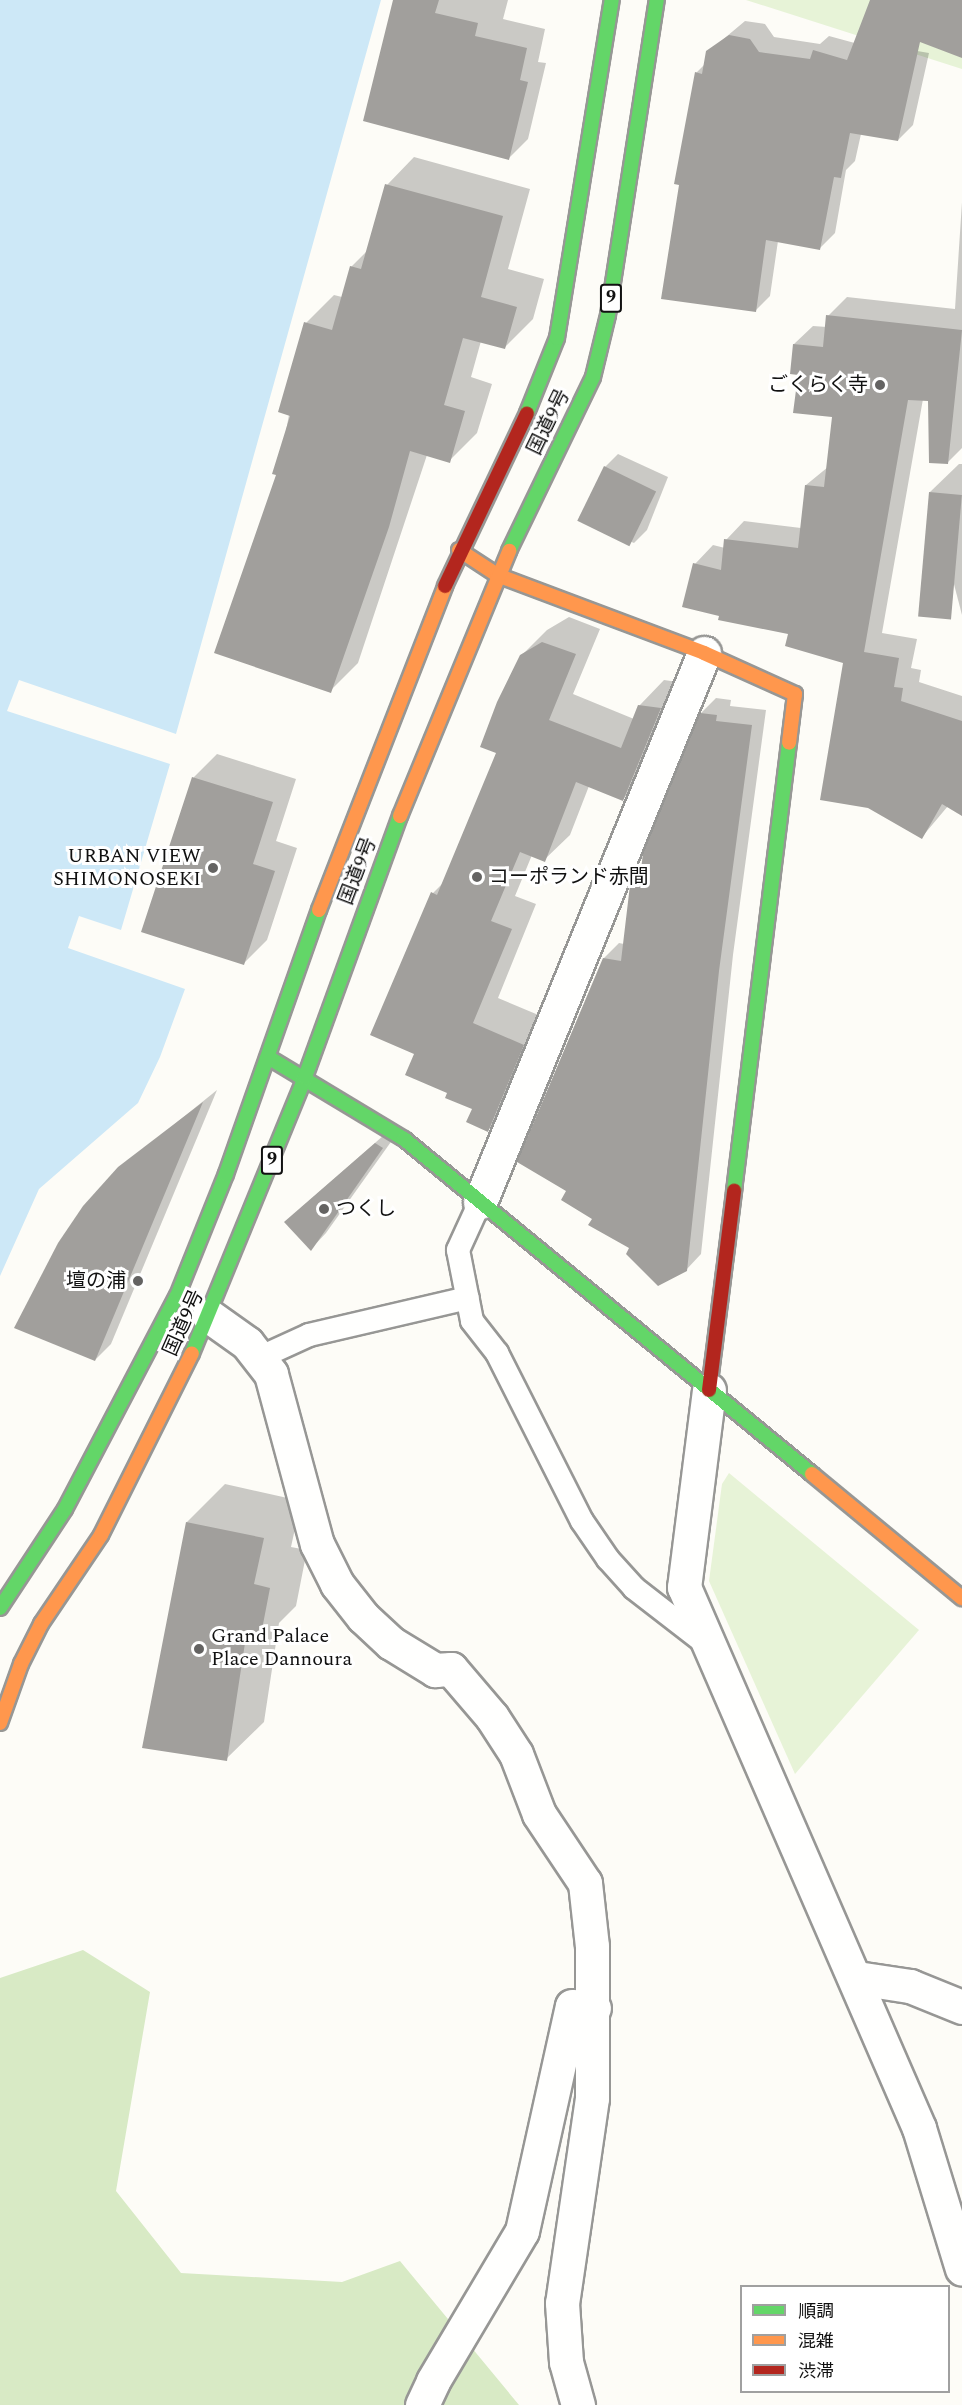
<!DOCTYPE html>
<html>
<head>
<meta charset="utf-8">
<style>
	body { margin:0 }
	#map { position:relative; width:962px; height:2405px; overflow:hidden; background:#fdfcf7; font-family:Spectral,"Noto Sans JP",serif }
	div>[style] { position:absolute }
	.green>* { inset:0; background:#e7f3d7 }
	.forest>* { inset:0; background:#d8eac5 }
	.water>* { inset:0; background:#cde8f7 }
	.shadow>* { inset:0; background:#0003 }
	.building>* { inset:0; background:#a19f9c; transform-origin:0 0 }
	.roads { filter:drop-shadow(2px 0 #979795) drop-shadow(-2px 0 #979795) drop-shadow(0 2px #979795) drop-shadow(0 -2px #979795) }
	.lane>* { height:22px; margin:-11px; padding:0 11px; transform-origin:11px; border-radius:11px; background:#fffffe }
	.street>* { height:33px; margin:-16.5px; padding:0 16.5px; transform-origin:16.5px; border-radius:16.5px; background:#fffffe }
	.fast>* { height:14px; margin:-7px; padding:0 7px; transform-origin:7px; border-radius:7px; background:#63d668 }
	.slow>* { height:14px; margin:-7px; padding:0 7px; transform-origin:7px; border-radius:7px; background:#ff974d }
	.jam>* { height:14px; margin:-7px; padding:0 7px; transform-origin:7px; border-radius:7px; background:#b3261e }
	.dots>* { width:16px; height:16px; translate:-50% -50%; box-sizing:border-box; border:3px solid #fff; border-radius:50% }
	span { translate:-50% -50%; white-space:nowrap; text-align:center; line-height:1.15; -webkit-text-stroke:6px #fff; paint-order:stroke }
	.shield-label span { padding:2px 4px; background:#fff; border:2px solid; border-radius:4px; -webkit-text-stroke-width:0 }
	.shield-label { font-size:18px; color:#111; font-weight:700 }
	.poi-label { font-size:20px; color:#111 }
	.right { translate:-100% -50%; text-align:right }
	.left { translate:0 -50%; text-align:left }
	.street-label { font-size:20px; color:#111 }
	.legend { position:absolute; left:740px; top:2285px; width:210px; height:108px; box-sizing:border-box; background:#fff; border:2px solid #a0a0a0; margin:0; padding:8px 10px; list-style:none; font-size:18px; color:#111 }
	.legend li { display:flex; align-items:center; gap:12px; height:30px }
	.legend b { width:30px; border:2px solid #a0a0a0 }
</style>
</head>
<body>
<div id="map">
	<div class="green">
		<i style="clip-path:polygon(746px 0,962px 0,962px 69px)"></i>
		<i style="clip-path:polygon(729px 1473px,919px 1630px,795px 1774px,709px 1581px,722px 1484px)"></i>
	</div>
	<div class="forest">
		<i style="clip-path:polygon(83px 1950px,150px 1992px,116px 2191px,181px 2273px,342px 2282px,400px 2261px,519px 2405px,0 2405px,0 1978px)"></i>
	</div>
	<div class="water">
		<i style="clip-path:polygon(0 0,381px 0,176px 734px,19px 680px,7px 711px,170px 764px,121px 930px,79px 916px,68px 948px,185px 989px,160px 1057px,138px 1103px,39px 1189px,0 1276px)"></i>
	</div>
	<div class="shadow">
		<i style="clip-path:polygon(396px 0,508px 0,503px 19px,545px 29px,538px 62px,546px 63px,528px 139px,509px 158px)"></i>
		<i style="clip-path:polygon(745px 21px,765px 24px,774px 37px,820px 44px,829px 36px,862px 45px,865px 42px,929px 53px,913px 125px,898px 140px,861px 134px,855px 161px,846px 170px,835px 233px,820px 248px,778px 241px,770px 296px,755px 311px,696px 73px,706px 63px,708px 52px)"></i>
		<i style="clip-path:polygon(414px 157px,530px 189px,508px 269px,544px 279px,533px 319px,505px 347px,481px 341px,471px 377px,492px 384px,477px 433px,449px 461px,427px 455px,358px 663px,330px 691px,278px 474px,306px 323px,334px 295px,342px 297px,351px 267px,368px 250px,387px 185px)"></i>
		<i style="clip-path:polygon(962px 202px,962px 448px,947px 463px,929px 400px,923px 399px,882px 633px,917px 639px,911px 668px,921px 670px,919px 682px,962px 696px,962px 804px,948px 806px,922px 837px,844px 662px,790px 633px,720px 615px,695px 564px,713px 545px,725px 548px,726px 540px,744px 521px,801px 528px,806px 485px,828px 467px,833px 416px,799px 374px,794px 344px,813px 326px,827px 327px,828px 316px,847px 297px,955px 309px)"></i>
		<i style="clip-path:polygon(618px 454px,668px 477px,647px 530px,634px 543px,578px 520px,605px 467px)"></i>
		<i style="clip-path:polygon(959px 464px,962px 464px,962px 615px,930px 492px)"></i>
		<i style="clip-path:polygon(569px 617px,600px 629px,573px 694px,634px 719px,639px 706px,664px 680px,685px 683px,648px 774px,623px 799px,589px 786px,570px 835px,544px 860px,532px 855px,515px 896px,536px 904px,498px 998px,548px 1019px,513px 1105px,488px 1130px,474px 1109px,449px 1092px,416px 1053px,433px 893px,445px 881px,498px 752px,521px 656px,547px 630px)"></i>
		<i style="clip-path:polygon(716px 698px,731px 700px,730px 706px,766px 710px,733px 955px,701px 1254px,686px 1270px,631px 1248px,594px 1218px,568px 1190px,604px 958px,619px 943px,624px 944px,631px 886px,642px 875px,701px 713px)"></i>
		<i style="clip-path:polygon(217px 754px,296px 779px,276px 841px,297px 848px,267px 940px,243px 964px,143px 931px,194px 777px)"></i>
		<i style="clip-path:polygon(217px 1090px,111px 1344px,95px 1360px,119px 1169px)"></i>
		<i style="clip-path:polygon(392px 1128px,398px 1132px,326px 1233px,311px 1249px,302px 1207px)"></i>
		<i style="clip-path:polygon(225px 1484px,301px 1501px,291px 1547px,307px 1550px,296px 1606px,279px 1623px,264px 1722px,226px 1759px,187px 1522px)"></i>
	</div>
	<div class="building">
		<i style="clip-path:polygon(393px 0,439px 0,435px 13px,478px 23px,475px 36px,527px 48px,520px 80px,528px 82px,509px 160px,363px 121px)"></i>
		<i style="clip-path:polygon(870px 0,962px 0,962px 58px,920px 42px,898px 141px,850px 133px,841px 178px,834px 177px,820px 250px,766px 240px,756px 312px,661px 299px,679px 185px,674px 184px,695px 72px,702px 74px,706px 51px,729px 35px,750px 39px,759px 52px,810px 59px,813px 50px,847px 60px)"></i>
		<i style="clip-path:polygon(385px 184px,503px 216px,481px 297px,517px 307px,505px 349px,463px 338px,444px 405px,465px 411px,450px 463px,410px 451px,389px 527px,331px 693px,214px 653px,276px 475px,272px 474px,290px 416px,278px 412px,304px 322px,332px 330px,350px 266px,361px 269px)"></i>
		<i style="clip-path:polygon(826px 315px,962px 330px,948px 464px,929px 463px,928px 401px,908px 400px,864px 652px,899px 658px,894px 687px,903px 688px,901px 701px,962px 721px,962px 816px,942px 804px,922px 839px,868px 808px,820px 800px,843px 663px,785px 646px,788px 634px,718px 620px,719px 616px,682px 607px,693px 563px,721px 570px,724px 539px,798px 548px,805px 485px,824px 487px,832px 417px,793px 413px,798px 375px,790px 374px,793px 344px,823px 347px)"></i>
		<i style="left:604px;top:466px;width:58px;height:61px;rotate:26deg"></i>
		<i style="left:929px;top:492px;width:33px;height:125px;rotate:5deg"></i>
		<i style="clip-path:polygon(542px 642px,576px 654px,549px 720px,621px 748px,638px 705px,661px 708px,623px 801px,576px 782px,545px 862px,520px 852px,491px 921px,512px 929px,473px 1023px,524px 1045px,488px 1132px,466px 1122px,472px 1109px,445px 1098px,447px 1093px,405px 1075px,414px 1054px,370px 1035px,431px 892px,437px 895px,496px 753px,480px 747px,497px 702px,520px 655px)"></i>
		<i style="clip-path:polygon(700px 713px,717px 715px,716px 721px,752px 725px,719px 971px,687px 1271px,658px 1286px,626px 1254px,629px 1248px,588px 1225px,592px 1219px,561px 1200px,566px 1191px,517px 1162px,603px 958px,621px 961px,630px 885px,639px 886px,643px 853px)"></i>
		<i style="clip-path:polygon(192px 777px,273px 802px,253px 864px,275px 871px,244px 965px,141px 932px)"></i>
		<i style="clip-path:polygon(203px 1102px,95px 1361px,14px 1328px,58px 1243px,83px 1206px,118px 1167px)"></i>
		<i style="clip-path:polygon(375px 1143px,383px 1148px,311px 1251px,284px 1222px)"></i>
		<i style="clip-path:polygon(186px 1522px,264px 1538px,254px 1584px,270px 1588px,259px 1645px,245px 1643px,227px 1761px,142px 1748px)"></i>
	</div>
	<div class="roads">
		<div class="lane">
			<i style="left:480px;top:1202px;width:53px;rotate:114.6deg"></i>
			<i style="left:458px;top:1250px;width:72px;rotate:78.8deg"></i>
			<i style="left:472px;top:1321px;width:41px;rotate:52deg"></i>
			<i style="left:497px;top:1353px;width:188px;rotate:63.2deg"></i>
			<i style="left:582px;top:1521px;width:46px;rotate:55.6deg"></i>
			<i style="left:608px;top:1559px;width:39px;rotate:48deg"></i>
			<i style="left:634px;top:1588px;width:90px;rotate:37.8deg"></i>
			<i style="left:261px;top:1357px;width:53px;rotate:-24.6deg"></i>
			<i style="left:309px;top:1335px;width:163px;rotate:-13.1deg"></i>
		</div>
		<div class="street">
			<i style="left:480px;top:1202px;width:593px;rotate:-67.8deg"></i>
			<i style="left:209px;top:1316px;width:47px;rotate:35.4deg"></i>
			<i style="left:247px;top:1343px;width:39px;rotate:52deg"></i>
			<i style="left:271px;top:1374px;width:176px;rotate:74.9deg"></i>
			<i style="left:317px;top:1544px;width:45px;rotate:63.4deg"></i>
			<i style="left:337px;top:1584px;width:42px;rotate:51.8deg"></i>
			<i style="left:363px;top:1617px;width:38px;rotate:43deg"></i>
			<i style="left:391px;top:1643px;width:52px;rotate:31.5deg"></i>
			<i style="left:435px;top:1670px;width:16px;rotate:-4deg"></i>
			<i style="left:451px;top:1669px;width:63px;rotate:49.5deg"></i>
			<i style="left:492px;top:1717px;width:44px;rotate:57deg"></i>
			<i style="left:516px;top:1754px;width:64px;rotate:69deg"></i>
			<i style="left:539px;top:1814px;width:83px;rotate:56.3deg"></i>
			<i style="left:585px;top:1883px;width:63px;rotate:83.7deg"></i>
			<i style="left:592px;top:1946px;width:152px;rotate:90deg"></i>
			<i style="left:592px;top:2098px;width:207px;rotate:98.3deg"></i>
			<i style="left:562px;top:2303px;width:59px;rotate:86.1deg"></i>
			<i style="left:566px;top:2362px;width:45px;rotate:74.4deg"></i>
			<i style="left:709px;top:1390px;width:199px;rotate:97.2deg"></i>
			<i style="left:684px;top:1587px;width:590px;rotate:66.52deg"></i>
			<i style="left:919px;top:2128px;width:147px;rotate:73deg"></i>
			<i style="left:857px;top:1978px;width:54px;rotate:8.6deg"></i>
			<i style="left:910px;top:1986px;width:56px;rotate:22deg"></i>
			<i style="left:422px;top:2405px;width:26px;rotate:-65deg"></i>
			<i style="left:433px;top:2381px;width:174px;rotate:-59.3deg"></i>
			<i style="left:522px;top:2231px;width:230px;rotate:-77.5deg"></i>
			<i style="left:572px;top:2006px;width:22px;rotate:5deg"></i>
		</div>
		<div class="fast">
			<i style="left:527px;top:413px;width:81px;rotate:-68.2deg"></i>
			<i style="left:557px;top:338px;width:342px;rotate:-80.8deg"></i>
			<i style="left:509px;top:551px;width:193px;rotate:-64.2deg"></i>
			<i style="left:593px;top:377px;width:64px;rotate:-76.4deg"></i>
			<i style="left:608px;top:315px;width:319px;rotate:-81.2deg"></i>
			<i style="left:268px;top:1057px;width:159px;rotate:31.1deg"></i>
			<i style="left:404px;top:1139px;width:528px;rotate:39.39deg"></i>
			<i style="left:734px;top:1191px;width:451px;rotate:-83deg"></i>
			<i style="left:192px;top:1353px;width:298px;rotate:-67.7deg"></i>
			<i style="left:305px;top:1077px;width:278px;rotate:-70deg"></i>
			<i style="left:0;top:1608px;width:118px;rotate:-56.7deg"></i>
			<i style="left:65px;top:1509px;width:241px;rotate:-62.3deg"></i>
			<i style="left:177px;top:1296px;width:131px;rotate:-68.1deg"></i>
			<i style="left:226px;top:1174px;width:280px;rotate:-70.6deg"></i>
		</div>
		<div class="slow">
			<i style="left:459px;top:550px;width:45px;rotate:33.3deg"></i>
			<i style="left:497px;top:575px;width:221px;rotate:20.6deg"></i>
			<i style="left:704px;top:653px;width:100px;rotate:24.3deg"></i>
			<i style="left:795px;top:694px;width:49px;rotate:97deg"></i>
			<i style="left:400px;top:816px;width:287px;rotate:-67.6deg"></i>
			<i style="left:319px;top:910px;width:348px;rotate:-68.7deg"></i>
			<i style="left:812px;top:1474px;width:195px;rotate:39.6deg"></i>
			<i style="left:0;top:1723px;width:63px;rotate:-70.4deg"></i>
			<i style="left:21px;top:1664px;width:45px;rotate:-63.4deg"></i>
			<i style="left:41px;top:1624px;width:107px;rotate:-56deg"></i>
			<i style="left:101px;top:1535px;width:203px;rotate:-63.4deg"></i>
		</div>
		<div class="jam">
			<i style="left:445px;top:586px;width:191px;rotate:-64.6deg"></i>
			<i style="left:709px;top:1390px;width:201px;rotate:-82.8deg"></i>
		</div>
	</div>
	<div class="dots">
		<i style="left:880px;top:385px;background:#646362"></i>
		<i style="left:213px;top:868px;background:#646362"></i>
		<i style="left:477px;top:877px;background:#646362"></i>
		<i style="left:324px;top:1209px;background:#646362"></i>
		<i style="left:138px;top:1281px;background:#646362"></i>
		<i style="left:199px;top:1649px;background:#646362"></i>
	</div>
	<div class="shield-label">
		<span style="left:611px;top:298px">9</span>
		<span style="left:272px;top:1160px">9</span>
	</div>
	<div class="poi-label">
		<span class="right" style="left:868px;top:385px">ごくらく寺</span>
		<span class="right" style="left:201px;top:868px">URBAN VIEW<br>SHIMONOSEKI</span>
		<span class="left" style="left:489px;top:877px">コーポランド赤間</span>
		<span class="left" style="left:336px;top:1209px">つくし</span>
		<span class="right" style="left:126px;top:1281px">壇の浦</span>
		<span class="left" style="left:211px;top:1648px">Grand Palace<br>Place Dannoura</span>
	</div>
	<div class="street-label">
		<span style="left:549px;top:422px;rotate:-64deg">国道9号</span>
		<span style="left:358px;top:871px;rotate:-69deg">国道9号</span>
		<span style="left:184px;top:1323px;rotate:-66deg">国道9号</span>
	</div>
	<ul class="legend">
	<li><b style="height:8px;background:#63d668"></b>順調</li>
	<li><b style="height:8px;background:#ff974d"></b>混雑</li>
	<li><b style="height:8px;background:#b3261e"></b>渋滞</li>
	</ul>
</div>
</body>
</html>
